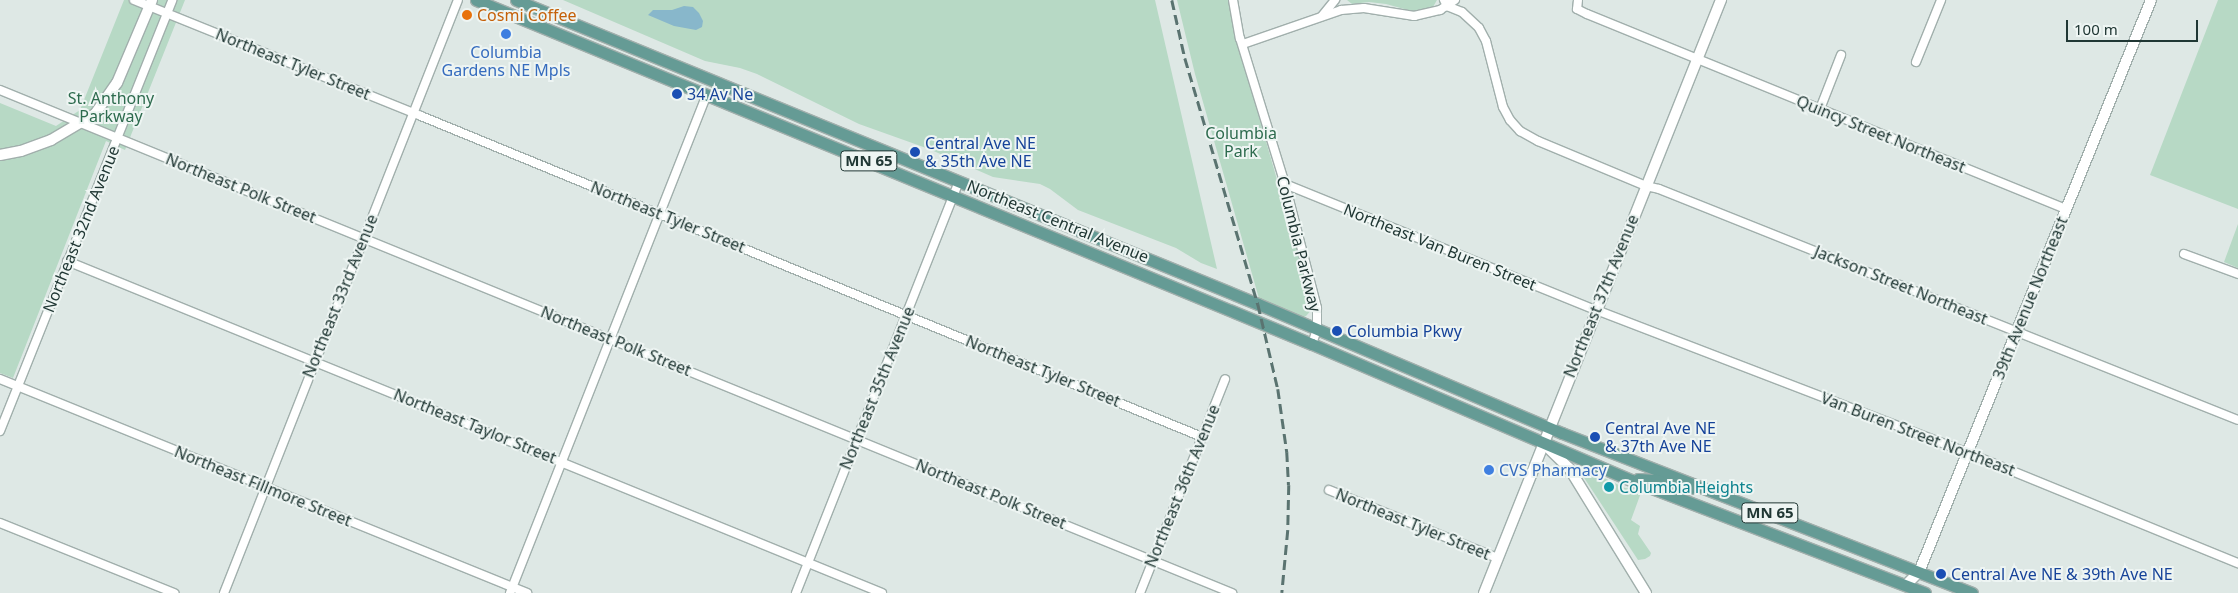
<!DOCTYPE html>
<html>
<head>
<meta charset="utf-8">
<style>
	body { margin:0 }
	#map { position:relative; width:2238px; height:593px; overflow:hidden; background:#dee8e5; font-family:"Noto Sans",sans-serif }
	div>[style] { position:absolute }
	.green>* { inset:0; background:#b7d9c5 }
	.water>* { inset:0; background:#88b7cb }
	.roads { filter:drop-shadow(1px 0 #a1afac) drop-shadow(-1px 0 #a1afac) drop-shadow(0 1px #a1afac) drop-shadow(0 -1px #a1afac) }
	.street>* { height:8px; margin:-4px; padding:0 4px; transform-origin:4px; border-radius:4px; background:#fff }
	.secondary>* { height:10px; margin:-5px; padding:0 5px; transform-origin:5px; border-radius:5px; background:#fff }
	.primary>* { height:11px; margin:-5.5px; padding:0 5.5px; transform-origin:5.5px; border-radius:5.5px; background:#659b95 }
	.rail>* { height:2.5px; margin-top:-1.25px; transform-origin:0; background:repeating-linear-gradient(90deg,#5a7370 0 10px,transparent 0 15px) }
	.dots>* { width:14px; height:14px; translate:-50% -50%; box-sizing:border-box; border:2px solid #eef5f3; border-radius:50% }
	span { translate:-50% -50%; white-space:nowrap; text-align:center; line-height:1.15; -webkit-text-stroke:4px #eef5f3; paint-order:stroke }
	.shield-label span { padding:1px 4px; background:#eef5f3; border:1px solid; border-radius:4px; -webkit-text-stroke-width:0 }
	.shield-label { font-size:15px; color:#203734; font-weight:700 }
	.food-label { font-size:16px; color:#c56008 }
	.left { translate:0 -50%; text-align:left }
	.shop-label { font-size:16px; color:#366cbe }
	.street-label { font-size:16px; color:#203734 }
	.transit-label { font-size:16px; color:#164399 }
	.park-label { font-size:16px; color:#2d6b4e }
	.culture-label { font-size:16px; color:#0d838f }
	.scale { position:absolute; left:2066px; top:20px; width:132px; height:22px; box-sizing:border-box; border:2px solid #203734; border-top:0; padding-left:6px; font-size:15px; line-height:18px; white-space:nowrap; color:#203734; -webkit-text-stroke:4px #eef5f3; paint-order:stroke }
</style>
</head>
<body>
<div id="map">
	<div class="green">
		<i style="clip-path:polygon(124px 0,185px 0,125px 150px,106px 141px,13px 378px,0 373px,0 103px,56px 126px,80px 110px)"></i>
		<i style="clip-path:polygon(563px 0,1155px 0,1217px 269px,1201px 263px,1176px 248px,1078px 210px,1050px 189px,1040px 184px,993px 177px,929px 149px,859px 124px,757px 74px,740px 68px,705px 61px)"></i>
		<i style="clip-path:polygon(1177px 0,1229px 0,1233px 26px,1312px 302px,1313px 308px,1306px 316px,1302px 318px,1260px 302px,1195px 74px)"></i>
		<i style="clip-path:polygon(1347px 0,1437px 0,1433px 7px,1415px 12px,1386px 4px,1369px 2px,1352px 4px)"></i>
		<i style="clip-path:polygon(2218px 0,2238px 0,2238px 209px,2150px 175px)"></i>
		<i style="clip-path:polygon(2238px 224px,2238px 268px,2224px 262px)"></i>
		<i style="clip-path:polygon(1575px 464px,1625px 488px,1642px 490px,1631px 520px,1640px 526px,1638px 534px,1651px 553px,1650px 556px,1645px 559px,1638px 560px)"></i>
	</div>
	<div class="water">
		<i style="clip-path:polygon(684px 6px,693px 7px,699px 13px,703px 21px,702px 27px,696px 30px,674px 26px,648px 15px,653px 10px,672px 10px)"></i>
	</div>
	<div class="roads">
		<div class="street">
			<i style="left:134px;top:0;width:310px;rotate:22deg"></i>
			<i style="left:421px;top:116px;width:844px;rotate:22.34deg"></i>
			<i style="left:1233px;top:0;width:39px;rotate:80deg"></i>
			<i style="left:1240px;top:38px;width:153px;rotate:72.9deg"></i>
			<i style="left:1285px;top:184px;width:128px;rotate:75.5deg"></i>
			<i style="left:1317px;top:308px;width:21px;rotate:90deg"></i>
			<i style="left:1317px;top:329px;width:16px;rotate:108deg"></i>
			<i style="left:1444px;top:0;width:7px;rotate:63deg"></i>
			<i style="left:1447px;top:6px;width:16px;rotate:22deg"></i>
			<i style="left:1462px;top:12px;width:23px;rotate:43deg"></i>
			<i style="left:1479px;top:28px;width:15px;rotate:62deg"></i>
			<i style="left:1486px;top:41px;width:68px;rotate:75.6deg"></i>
			<i style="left:1503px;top:107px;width:15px;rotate:62deg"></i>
			<i style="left:1510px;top:120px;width:15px;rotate:48deg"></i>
			<i style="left:1520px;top:131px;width:21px;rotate:29deg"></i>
			<i style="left:1538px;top:141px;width:117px;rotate:22.6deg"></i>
			<i style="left:1646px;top:186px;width:13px;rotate:13deg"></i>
			<i style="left:1659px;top:189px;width:623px;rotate:21.75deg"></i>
			<i style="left:1578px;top:0;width:9px;rotate:96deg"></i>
			<i style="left:1577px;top:9px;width:11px;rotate:27deg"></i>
			<i style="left:1587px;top:14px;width:517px;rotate:22.15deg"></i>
			<i style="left:1322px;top:16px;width:21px;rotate:-51deg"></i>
			<i style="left:1243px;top:44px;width:104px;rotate:-19.1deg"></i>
			<i style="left:1341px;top:10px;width:23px;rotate:-5deg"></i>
			<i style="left:1364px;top:8px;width:51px;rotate:9.1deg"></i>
			<i style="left:1414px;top:16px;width:27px;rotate:-13deg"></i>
			<i style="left:1440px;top:10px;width:18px;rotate:-34deg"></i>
			<i style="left:1916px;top:62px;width:67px;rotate:-68deg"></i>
			<i style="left:0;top:90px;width:1331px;rotate:22.21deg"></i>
			<i style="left:1820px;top:109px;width:58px;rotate:-68.7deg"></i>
			<i style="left:1285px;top:184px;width:336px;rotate:22.1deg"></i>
			<i style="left:1596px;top:310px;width:399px;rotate:21deg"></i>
			<i style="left:1968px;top:453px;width:292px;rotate:22.2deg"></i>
			<i style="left:2184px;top:254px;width:58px;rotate:20.3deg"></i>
			<i style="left:67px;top:261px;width:880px;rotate:22.16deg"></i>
			<i style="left:0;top:379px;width:569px;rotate:22.1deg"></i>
			<i style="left:0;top:431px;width:464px;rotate:-68.2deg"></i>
			<i style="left:1329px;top:490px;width:181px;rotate:22deg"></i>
			<i style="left:0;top:523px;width:188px;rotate:21.9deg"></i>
			<i style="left:224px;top:593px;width:637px;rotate:-68.47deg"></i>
			<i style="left:510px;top:593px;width:536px;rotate:-68.46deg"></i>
			<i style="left:796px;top:593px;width:441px;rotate:-68.4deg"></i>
			<i style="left:1140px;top:593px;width:230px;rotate:-68.3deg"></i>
		</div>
		<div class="secondary">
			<i style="left:0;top:155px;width:21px;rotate:-11deg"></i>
			<i style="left:21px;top:151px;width:32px;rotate:-20deg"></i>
			<i style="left:51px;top:140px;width:51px;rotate:-30.6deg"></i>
			<i style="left:95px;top:114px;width:38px;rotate:-55deg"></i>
			<i style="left:117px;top:83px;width:90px;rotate:-67.1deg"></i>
			<i style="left:1543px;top:443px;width:36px;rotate:44deg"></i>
			<i style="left:1569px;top:468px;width:147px;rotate:58.4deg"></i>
			<i style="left:1906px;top:585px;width:18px;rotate:-45deg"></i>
			<i style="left:1919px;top:572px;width:617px;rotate:-67.92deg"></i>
			<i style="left:1484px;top:593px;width:639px;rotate:-68.22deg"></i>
		</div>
		<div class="primary">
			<i style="left:476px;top:0;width:904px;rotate:22.37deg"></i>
			<i style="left:1312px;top:344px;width:347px;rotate:23.1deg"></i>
			<i style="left:1631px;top:480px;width:315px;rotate:21deg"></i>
			<i style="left:516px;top:0;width:802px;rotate:22.28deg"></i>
			<i style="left:1258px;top:304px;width:330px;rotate:23deg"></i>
			<i style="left:1562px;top:433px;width:440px;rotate:21.3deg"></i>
			<i style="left:1638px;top:479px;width:18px;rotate:3deg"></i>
			<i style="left:1656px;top:480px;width:28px;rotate:18deg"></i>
			<i style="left:1683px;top:489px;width:14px;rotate:-8deg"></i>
		</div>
	</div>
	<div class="rail">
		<i style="left:1172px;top:0;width:59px;rotate:77.4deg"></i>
		<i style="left:1185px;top:58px;width:257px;rotate:73.5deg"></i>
		<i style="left:1258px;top:304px;width:87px;rotate:76.8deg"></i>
		<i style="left:1278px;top:389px;width:64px;rotate:81.9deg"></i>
		<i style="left:1287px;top:452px;width:33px;rotate:87deg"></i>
		<i style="left:1289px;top:485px;width:45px;rotate:91.3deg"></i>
		<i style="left:1288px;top:530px;width:63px;rotate:95.4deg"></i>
	</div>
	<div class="dots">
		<i style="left:467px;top:15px;background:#e8710a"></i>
		<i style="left:506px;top:34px;background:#3f7fe0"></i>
		<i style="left:677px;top:94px;background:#1a4fb4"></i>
		<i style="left:915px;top:152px;background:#1a4fb4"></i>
		<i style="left:1337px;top:331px;background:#1a4fb4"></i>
		<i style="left:1595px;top:437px;background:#1a4fb4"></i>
		<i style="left:1489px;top:470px;background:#3f7fe0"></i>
		<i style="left:1609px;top:487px;background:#0f9aa8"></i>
		<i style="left:1941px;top:574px;background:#1a4fb4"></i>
	</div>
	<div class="shield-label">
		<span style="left:869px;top:161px">MN 65</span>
		<span style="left:1770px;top:513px">MN 65</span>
	</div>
	<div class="food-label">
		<span class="left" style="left:477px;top:15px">Cosmi Coffee</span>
	</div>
	<div class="shop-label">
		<span style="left:506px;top:61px">Columbia<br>Gardens NE Mpls</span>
		<span class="left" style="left:1499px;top:470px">CVS Pharmacy</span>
	</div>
	<div class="street-label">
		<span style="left:293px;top:64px;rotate:22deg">Northeast Tyler Street</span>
		<span style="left:1881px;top:134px;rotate:22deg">Quincy Street Northeast</span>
		<span style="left:241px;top:188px;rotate:22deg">Northeast Polk Street</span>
		<span style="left:668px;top:217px;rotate:22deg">Northeast Tyler Street</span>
		<span style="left:1058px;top:221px;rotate:22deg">Northeast Central Avenue</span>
		<span style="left:81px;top:229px;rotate:-68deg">Northeast 32nd Avenue</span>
		<span style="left:1299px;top:244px;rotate:76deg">Columbia Parkway</span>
		<span style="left:1440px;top:247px;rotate:22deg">Northeast Van Buren Street</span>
		<span style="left:1901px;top:285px;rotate:22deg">Jackson Street Northeast</span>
		<span style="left:340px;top:296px;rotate:-68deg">Northeast 33rd Avenue</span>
		<span style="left:1601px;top:296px;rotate:-68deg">Northeast 37th Avenue</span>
		<span style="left:2030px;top:298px;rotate:-68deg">39th Avenue Northeast</span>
		<span style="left:616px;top:341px;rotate:22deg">Northeast Polk Street</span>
		<span style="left:1043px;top:371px;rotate:22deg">Northeast Tyler Street</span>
		<span style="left:877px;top:388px;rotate:-68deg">Northeast 35th Avenue</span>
		<span style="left:475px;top:426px;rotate:22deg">Northeast Taylor Street</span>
		<span style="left:1918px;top:434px;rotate:21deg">Van Buren Street Northeast</span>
		<span style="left:263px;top:486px;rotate:22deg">Northeast Fillmore Street</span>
		<span style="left:1182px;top:486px;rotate:-68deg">Northeast 36th Avenue</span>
		<span style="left:991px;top:494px;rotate:22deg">Northeast Polk Street</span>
		<span style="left:1413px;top:524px;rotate:22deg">Northeast Tyler Street</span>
	</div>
	<div class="transit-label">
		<span class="left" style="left:687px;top:94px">34 Av Ne</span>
		<span class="left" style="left:925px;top:152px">Central Ave NE<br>&amp; 35th Ave NE</span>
		<span class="left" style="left:1347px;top:331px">Columbia Pkwy</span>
		<span class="left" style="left:1605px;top:437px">Central Ave NE<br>&amp; 37th Ave NE</span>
		<span class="left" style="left:1951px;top:574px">Central Ave NE &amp; 39th Ave NE</span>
	</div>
	<div class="park-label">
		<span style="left:111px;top:107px">St. Anthony<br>Parkway</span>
		<span style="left:1241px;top:142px">Columbia<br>Park</span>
	</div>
	<div class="culture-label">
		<span class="left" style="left:1619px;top:487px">Columbia Heights</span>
	</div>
	<div class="scale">100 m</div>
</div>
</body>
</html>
